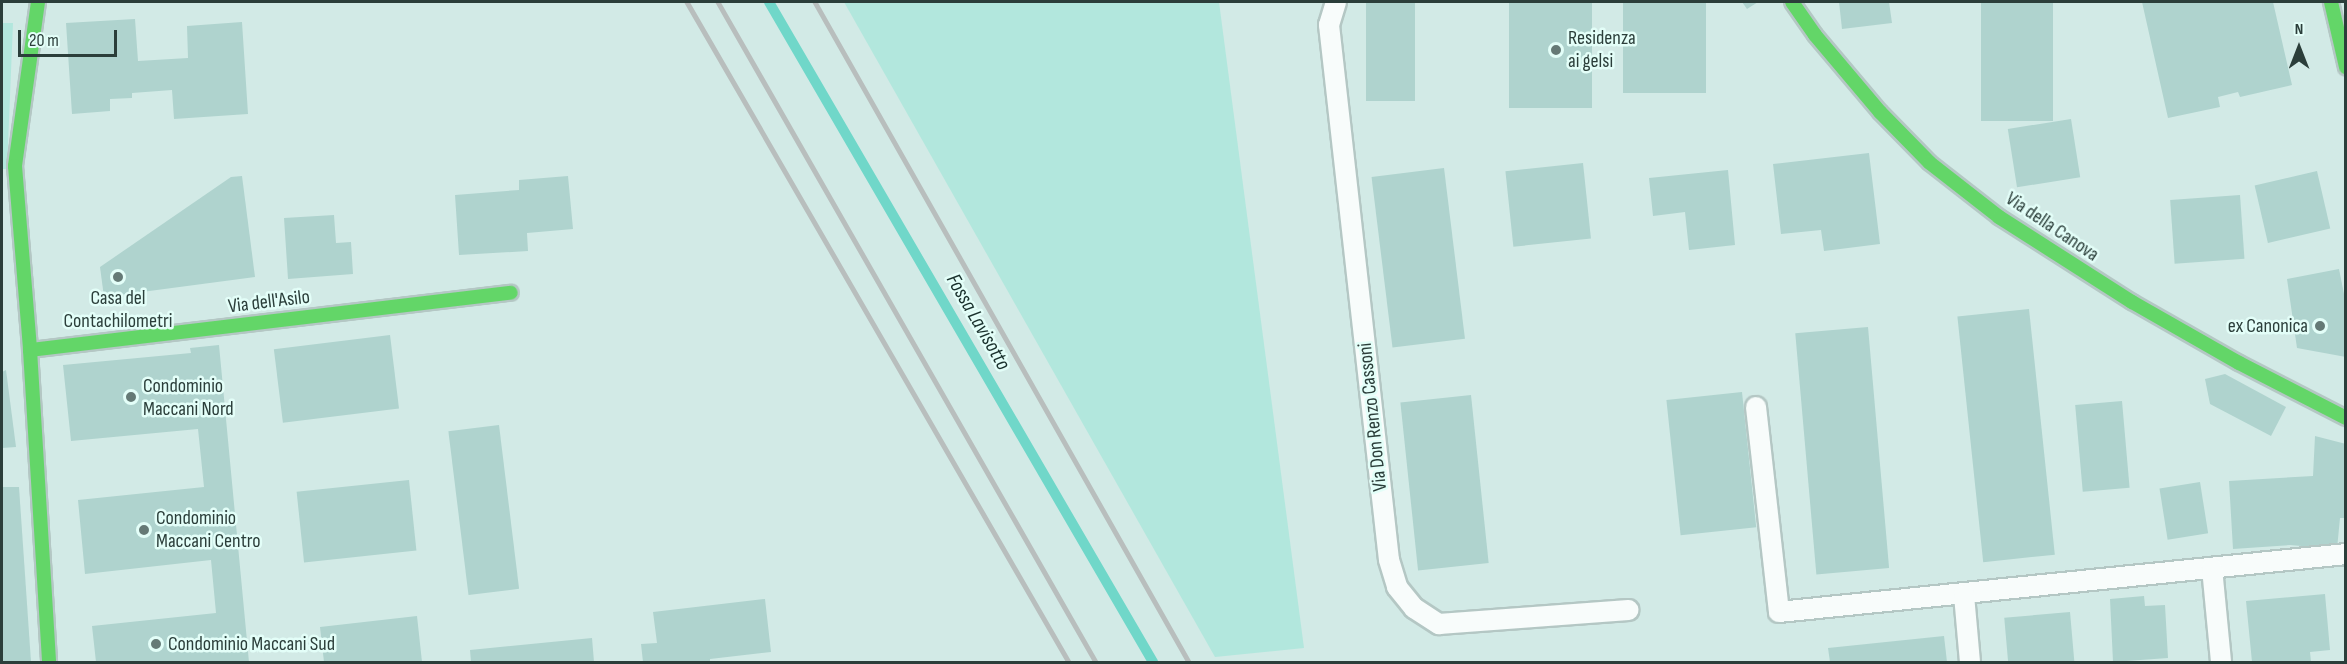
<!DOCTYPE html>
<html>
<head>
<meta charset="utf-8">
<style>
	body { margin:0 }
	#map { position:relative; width:2347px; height:664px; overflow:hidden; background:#d2eae6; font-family:"Sofia Sans Condensed",sans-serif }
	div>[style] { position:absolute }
	.green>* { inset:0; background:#b2e7dd }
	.stream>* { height:10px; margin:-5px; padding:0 5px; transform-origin:5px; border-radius:5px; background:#70d7c9 }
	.building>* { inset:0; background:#afd3ce; transform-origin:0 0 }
	.roads { filter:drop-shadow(2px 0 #b4c7c4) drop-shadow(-2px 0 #b4c7c4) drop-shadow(0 2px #b4c7c4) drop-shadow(0 -2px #b4c7c4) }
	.lane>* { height:20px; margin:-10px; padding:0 10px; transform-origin:10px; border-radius:10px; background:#f8fcfb }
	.fast>* { height:14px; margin:-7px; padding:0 7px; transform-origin:7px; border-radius:7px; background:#63d668 }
	.rail>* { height:4.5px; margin:-2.25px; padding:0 2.25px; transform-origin:2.25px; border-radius:2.25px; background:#b8bebd }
	.dots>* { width:16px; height:16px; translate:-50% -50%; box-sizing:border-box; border:3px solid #e3fef8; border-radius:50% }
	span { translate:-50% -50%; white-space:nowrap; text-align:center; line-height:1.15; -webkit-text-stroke:5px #e3fef8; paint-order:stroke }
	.poi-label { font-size:20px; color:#2b3e3a }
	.left { translate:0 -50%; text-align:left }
	.right { translate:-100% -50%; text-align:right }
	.street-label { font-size:20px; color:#2b3e3a }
	.water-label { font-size:21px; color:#19302c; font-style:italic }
	.frame { position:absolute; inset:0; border:3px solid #2b3e3a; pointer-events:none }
	.north { position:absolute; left:2269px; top:18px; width:60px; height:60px; -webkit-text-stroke:4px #e3fef8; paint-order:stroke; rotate:0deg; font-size:16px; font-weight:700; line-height:24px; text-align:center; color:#2b3e3a }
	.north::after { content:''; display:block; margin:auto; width:21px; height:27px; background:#2b3e3a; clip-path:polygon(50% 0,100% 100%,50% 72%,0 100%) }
	.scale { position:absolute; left:18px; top:30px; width:99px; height:27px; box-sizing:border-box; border:3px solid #2b3e3a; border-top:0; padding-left:8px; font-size:18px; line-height:21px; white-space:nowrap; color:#2b3e3a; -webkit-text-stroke:4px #e3fef8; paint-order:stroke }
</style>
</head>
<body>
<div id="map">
	<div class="green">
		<i style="clip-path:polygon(844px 2px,1219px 2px,1304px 648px,1215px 657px)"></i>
		<i style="clip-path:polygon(2px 23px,13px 23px,7px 169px,2px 169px)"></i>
	</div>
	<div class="stream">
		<i style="left:769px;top:2px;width:764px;rotate:59.81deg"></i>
	</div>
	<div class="building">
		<i style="left:1366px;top:2px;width:49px;height:99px"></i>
		<i style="left:1509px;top:2px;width:83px;height:106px"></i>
		<i style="left:1623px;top:2px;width:83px;height:91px"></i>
		<i style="clip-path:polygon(1742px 2px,1758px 2px,1747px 9px)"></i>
		<i style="clip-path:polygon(1839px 2px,1889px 2px,1892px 23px,1842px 29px)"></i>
		<i style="left:1981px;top:2px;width:72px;height:119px"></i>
		<i style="clip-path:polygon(2142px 2px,2273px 2px,2292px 85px,2240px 97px,2238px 92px,2218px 97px,2220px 107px,2168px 118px)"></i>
		<i style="clip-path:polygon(135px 19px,138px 61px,188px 58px,187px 26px,242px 22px,248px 114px,174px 119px,172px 90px,132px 93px,132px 98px,110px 99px,110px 111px,72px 114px,66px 23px)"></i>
		<i style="left:2071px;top:119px;width:59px;height:64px;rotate:81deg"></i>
		<i style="clip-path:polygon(1869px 153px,1880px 244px,1824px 251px,1821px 230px,1781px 234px,1773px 164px)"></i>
		<i style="left:1583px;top:163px;width:76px;height:78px;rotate:84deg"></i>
		<i style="left:1444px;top:168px;width:172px;height:73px;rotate:83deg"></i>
		<i style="clip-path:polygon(1728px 170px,1735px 245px,1689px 250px,1685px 212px,1653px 216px,1649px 178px)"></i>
		<i style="left:2317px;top:171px;width:59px;height:64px;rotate:77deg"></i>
		<i style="clip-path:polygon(242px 176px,255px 277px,104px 297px,100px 267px,231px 177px)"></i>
		<i style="clip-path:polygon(568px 176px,573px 229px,527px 233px,528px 251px,459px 255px,455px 195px,519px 190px,519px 180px)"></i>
		<i style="left:2240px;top:195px;width:64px;height:70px;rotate:86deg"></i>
		<i style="clip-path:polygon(334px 215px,336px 243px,351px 242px,353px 274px,288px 279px,284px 218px)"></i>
		<i style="clip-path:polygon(2339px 269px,2346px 304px,2346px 357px,2297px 348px,2287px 279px)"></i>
		<i style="left:2029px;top:309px;width:247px;height:72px;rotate:84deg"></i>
		<i style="left:1868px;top:327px;width:242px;height:73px;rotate:85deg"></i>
		<i style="left:390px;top:335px;width:74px;height:117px;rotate:83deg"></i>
		<i style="clip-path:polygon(219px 345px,249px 662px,96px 662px,92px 626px,216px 613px,211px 560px,85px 574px,78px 500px,204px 487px,198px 429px,71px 441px,63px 365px,191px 353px,190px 348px)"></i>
		<i style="clip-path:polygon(6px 370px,16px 447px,2px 448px,2px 372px)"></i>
		<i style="clip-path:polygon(2225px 374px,2286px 407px,2271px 436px,2210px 404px,2205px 379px)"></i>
		<i style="left:1742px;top:392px;width:136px;height:76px;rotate:84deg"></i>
		<i style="left:1471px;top:395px;width:169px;height:71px;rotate:84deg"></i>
		<i style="left:2122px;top:401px;width:87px;height:47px;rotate:85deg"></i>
		<i style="left:499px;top:425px;width:165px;height:51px;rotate:83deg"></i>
		<i style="clip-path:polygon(2315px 436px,2346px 444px,2346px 518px,2340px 518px,2337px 549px,2290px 545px,2233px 549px,2229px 481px,2313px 476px)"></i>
		<i style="left:409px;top:480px;width:71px;height:113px;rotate:84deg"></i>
		<i style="left:2200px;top:482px;width:52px;height:41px;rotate:81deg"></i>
		<i style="clip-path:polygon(2px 487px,19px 487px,31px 662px,2px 662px)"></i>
		<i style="clip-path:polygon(2325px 594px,2330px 650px,2310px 652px,2311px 662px,2252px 662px,2246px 601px)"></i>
		<i style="clip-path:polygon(2144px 596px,2145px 606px,2165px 605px,2168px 658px,2113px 662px,2110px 599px)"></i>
		<i style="clip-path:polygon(765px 599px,771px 652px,710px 659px,710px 662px,643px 662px,641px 644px,657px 643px,653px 612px)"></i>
		<i style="left:2070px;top:612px;width:50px;height:66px;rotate:85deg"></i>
		<i style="clip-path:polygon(417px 616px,422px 662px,324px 662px,320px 627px)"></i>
		<i style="clip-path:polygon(1944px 636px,1947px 662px,1830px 662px,1828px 648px)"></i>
		<i style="clip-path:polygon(592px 638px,594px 662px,471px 662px,470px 650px)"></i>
	</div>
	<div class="roads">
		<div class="lane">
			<i style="left:1336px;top:2px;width:24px;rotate:107deg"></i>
			<i style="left:1329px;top:25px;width:538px;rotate:83.6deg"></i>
			<i style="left:1389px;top:560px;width:28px;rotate:73deg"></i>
			<i style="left:1397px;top:587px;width:27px;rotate:51deg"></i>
			<i style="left:1414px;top:608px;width:30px;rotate:33deg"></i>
			<i style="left:1439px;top:624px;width:190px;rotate:-4.2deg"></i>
			<i style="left:1756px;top:407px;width:206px;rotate:83.6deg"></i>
			<i style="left:1779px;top:612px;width:570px;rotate:-5.84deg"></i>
			<i style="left:2212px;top:568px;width:94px;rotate:84.5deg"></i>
			<i style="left:1964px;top:595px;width:67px;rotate:84.9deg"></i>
		</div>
		<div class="fast">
			<i style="left:38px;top:2px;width:166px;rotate:98deg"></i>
			<i style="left:15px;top:166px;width:185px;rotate:85.3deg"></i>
			<i style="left:30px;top:350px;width:313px;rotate:86.5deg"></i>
			<i style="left:1792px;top:2px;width:40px;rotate:55.1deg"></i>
			<i style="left:1815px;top:35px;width:101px;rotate:49.8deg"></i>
			<i style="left:1880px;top:112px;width:71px;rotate:45.6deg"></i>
			<i style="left:1930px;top:163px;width:88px;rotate:38deg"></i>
			<i style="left:1999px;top:217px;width:158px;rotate:32.6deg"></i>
			<i style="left:2132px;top:302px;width:123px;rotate:29.7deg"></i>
			<i style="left:2239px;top:363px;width:120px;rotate:27.2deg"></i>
			<i style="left:2331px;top:2px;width:67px;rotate:77deg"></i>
			<i style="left:30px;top:350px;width:484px;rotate:-6.8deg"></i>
		</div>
	</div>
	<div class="rail">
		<i style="left:687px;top:2px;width:763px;rotate:59.94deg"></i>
		<i style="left:718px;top:2px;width:761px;rotate:60.2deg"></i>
		<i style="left:815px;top:2px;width:759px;rotate:60.46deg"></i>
	</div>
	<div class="dots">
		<i style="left:1556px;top:50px;background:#657a76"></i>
		<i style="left:118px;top:277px;background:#657a76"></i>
		<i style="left:2320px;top:326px;background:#657a76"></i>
		<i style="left:131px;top:397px;background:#657a76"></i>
		<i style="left:144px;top:530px;background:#657a76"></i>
		<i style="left:156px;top:644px;background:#657a76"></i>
	</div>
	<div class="poi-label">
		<span class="left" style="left:1568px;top:50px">Residenza<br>ai gelsi</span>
		<span style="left:118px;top:310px">Casa del<br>Contachilometri</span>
		<span class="right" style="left:2308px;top:326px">ex Canonica</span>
		<span class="left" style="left:143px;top:398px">Condominio<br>Maccani Nord</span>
		<span class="left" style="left:156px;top:530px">Condominio<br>Maccani Centro</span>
		<span class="left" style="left:168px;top:644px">Condominio Maccani Sud</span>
	</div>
	<div class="street-label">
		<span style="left:2052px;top:227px;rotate:34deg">Via della Canova</span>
		<span style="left:269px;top:302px;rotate:-7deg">Via dell'Asilo</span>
		<span style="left:1373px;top:417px;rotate:-96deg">Via Don Renzo Cassoni</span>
	</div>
	<div class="water-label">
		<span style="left:978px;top:322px;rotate:60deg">Fossa Lavisotto</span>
	</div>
	<div class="frame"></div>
	<div class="north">N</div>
	<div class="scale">20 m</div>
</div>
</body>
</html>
